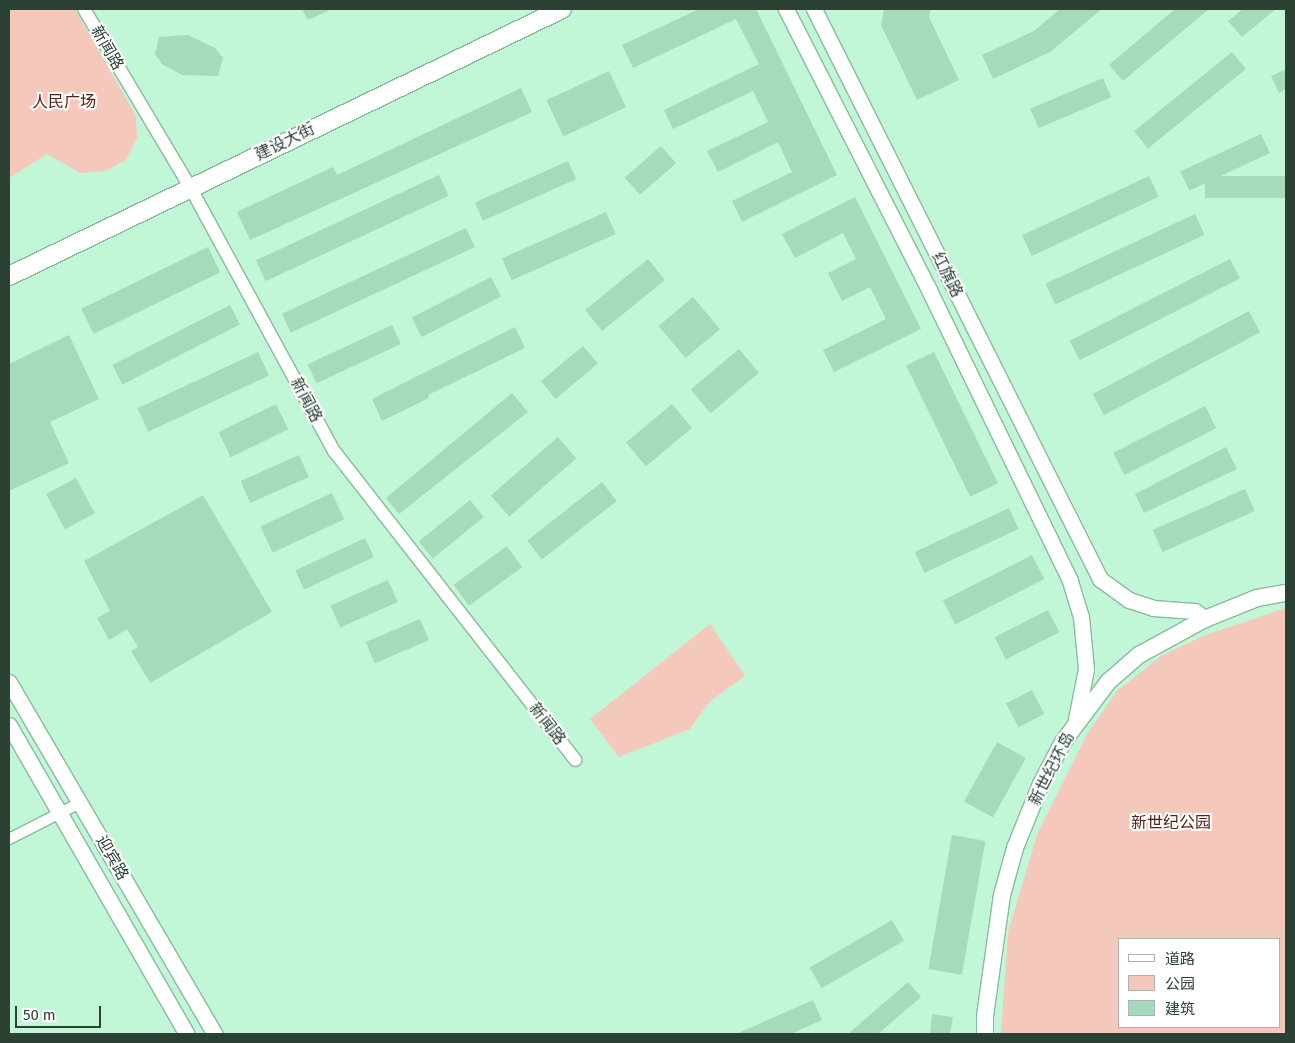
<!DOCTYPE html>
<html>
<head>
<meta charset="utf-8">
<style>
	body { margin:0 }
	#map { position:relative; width:1295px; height:1043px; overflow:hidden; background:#c1f6d6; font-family:"Fira Sans","Noto Sans SC",sans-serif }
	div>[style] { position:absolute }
	.green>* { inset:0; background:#f4c8bb }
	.building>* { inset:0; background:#a6dabb; transform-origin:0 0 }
	.roads { filter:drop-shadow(1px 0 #88bb9d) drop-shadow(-1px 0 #88bb9d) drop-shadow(0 1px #88bb9d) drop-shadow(0 -1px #88bb9d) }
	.minor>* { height:10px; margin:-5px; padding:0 5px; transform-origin:5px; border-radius:5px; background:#fff }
	.tertiary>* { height:12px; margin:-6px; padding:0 6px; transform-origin:6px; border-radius:6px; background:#fff }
	.secondary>* { height:15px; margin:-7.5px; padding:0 7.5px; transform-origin:7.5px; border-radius:7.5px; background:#fff }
	.primary>* { height:16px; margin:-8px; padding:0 8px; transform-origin:8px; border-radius:8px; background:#fff }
	.trunk>* { height:18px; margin:-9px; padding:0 9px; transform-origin:9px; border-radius:9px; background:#fff }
	span { translate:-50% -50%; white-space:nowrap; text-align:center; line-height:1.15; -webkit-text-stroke:4px #fff; paint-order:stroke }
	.street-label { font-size:16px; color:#2b4134 }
	.park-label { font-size:16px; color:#522315 }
	.frame { position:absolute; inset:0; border:10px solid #2b4134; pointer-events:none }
	.legend { position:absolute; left:1118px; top:938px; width:162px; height:90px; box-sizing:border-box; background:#fff; border:1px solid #aab3ae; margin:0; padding:6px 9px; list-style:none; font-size:15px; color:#2b4134 }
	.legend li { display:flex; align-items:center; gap:10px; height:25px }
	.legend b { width:25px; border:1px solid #aab3ae }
	.scale { position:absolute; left:15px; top:1006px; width:86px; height:22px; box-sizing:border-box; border:2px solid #2b4134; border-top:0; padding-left:6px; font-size:15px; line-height:18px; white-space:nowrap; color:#2b4134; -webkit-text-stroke:4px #fff; paint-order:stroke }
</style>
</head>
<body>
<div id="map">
	<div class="green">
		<i style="clip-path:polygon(9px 9px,75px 9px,136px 116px,137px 138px,126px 160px,106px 171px,80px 173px,47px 154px,9px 178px)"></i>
		<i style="clip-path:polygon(evenodd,1286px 608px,1286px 1034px,1001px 1034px,1008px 932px,1038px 832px,1087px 734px,1117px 691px,1161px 656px,1203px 636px,1286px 608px,1119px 939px,1279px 939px,1279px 1027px,1119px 1027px,1119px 939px)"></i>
		<i style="clip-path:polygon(710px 624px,745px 676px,709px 702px,690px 729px,619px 757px,590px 719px)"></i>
	</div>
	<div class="building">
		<i style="clip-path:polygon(302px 9px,332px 9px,308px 20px)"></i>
		<i style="clip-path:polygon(699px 9px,756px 9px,837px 175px,742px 222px,732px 201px,792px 172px,778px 142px,718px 172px,707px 151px,768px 122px,753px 91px,673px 129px,664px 110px,759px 64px,736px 19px,633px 68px,622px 45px)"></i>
		<i style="clip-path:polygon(884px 9px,931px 9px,929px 17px,959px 80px,917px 100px,881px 25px)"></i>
		<i style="clip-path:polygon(1060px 9px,1102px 9px,1050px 52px,993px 79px,982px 55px,1034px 31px)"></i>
		<i style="clip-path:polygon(1175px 9px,1209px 9px,1123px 81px,1109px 65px)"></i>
		<i style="clip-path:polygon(1243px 9px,1276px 9px,1242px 37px,1228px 21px)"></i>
		<i style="clip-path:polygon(188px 35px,215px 48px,223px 58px,218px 76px,182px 75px,162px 64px,155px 54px,159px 37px)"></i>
		<i style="left:1232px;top:52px;width:22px;height:126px;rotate:51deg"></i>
		<i style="clip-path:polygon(1286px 69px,1286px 89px,1279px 93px,1271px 76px)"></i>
		<i style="left:609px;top:71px;width:40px;height:69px;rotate:65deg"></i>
		<i style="left:1103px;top:78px;width:21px;height:79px;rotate:67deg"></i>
		<i style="clip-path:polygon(521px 88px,532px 112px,250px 240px,237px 212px,333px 167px,337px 175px)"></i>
		<i style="left:1261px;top:134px;width:21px;height:89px;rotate:65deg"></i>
		<i style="left:661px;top:146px;width:23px;height:48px;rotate:49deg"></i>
		<i style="left:568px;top:161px;width:20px;height:102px;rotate:66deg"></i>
		<i style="left:439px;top:175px;width:23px;height:202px;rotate:65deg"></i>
		<i style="left:1149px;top:176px;width:23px;height:140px;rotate:65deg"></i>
		<i style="left:1286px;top:176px;width:22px;height:81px;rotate:90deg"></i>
		<i style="clip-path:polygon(855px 197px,921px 329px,834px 372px,823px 350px,886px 319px,870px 287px,842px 301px,828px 273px,856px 259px,843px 233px,795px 258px,782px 234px)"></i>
		<i style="left:606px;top:212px;width:24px;height:114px;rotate:66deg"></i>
		<i style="left:1195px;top:214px;width:23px;height:165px;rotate:65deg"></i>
		<i style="left:466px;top:228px;width:21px;height:203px;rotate:65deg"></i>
		<i style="left:208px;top:247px;width:28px;height:141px;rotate:64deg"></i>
		<i style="left:648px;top:259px;width:27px;height:81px;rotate:51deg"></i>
		<i style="left:1230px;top:259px;width:22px;height:180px;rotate:63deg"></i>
		<i style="left:491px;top:277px;width:22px;height:89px;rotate:63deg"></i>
		<i style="left:693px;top:297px;width:42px;height:45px;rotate:50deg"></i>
		<i style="left:230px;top:305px;width:22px;height:132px;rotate:63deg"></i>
		<i style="left:1249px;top:311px;width:24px;height:177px;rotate:62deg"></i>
		<i style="left:392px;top:325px;width:21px;height:93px;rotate:65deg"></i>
		<i style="clip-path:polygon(515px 327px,525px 348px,428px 395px,429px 398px,382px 421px,372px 399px)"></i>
		<i style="clip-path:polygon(69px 335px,99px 399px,50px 422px,69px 463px,9px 491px,9px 364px)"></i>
		<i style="left:583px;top:346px;width:23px;height:55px;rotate:50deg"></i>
		<i style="left:739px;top:349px;width:31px;height:63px;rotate:50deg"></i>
		<i style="left:258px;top:352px;width:26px;height:133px;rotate:65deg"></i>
		<i style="left:934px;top:352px;width:146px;height:31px;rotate:64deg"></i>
		<i style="clip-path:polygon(512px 393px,528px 412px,399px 514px,386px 498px)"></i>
		<i style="left:276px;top:404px;width:28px;height:64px;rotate:64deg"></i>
		<i style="left:672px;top:404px;width:31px;height:60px;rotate:50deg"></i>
		<i style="left:1205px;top:406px;width:25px;height:103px;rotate:63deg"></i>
		<i style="left:558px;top:437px;width:28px;height:89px;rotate:49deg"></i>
		<i style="clip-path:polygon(1226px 447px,1237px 469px,1144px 513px,1135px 494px)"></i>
		<i style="left:299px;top:455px;width:24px;height:64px;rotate:66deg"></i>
		<i style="left:76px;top:478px;width:40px;height:34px;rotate:62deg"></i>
		<i style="left:602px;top:482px;width:24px;height:95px;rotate:52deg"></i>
		<i style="left:1245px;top:489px;width:24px;height:101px;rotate:66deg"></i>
		<i style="left:332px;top:493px;width:29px;height:79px;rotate:65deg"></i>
		<i style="clip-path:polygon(203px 495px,272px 612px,150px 683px,131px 651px,138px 647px,127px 629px,109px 640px,97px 618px,110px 611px,84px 561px)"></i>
		<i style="left:470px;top:500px;width:22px;height:66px;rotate:51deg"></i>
		<i style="left:1009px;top:508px;width:23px;height:104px;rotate:65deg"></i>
		<i style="left:365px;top:538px;width:21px;height:77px;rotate:65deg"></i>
		<i style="left:507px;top:546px;width:26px;height:66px;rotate:54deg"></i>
		<i style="left:1032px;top:555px;width:27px;height:100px;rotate:63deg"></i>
		<i style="left:388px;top:580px;width:24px;height:63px;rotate:66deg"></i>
		<i style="left:1048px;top:610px;width:25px;height:60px;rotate:63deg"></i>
		<i style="left:420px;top:619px;width:23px;height:59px;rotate:67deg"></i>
		<i style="left:1032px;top:690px;width:27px;height:29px;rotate:63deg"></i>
		<i style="left:997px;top:742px;width:33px;height:68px;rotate:29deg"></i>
		<i style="left:952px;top:835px;width:34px;height:136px;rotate:10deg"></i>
		<i style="left:892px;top:920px;width:24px;height:95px;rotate:60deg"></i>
		<i style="clip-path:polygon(908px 982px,921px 997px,907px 1009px,878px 1034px,848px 1034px)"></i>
		<i style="clip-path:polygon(813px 1000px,822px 1020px,791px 1034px,736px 1034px)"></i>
		<i style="clip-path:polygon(932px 1014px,953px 1017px,950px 1034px,930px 1034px)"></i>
	</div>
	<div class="roads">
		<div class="minor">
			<i style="left:9px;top:839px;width:80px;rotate:-26.9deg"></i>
		</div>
		<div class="tertiary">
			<i style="left:84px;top:9px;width:207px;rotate:59.2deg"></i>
			<i style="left:190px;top:187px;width:301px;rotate:61.4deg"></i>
			<i style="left:334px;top:451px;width:392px;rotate:52deg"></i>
		</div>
		<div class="secondary">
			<i style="left:786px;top:9px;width:315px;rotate:63deg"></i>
			<i style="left:929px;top:290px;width:323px;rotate:64.1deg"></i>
			<i style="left:1070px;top:581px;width:38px;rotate:73deg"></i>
			<i style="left:1081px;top:617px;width:52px;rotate:84.5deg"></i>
			<i style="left:1086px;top:669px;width:56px;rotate:101.3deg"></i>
			<i style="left:814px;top:9px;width:638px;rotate:63.35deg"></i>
			<i style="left:1100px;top:579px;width:36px;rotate:36deg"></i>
			<i style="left:1129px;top:600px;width:25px;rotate:18deg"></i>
			<i style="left:1153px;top:608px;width:42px;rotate:4.1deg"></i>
			<i style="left:1195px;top:611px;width:13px;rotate:39deg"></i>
			<i style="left:9px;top:682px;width:408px;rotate:59.7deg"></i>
			<i style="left:9px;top:725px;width:357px;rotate:60.1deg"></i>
		</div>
		<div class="primary">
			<i style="left:985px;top:1034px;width:18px;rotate:-90deg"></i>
			<i style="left:985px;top:1016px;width:122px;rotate:-82deg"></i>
			<i style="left:1002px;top:895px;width:49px;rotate:-74.5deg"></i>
			<i style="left:1015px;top:848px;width:69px;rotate:-67.9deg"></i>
			<i style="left:1041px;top:784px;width:47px;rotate:-62.4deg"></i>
			<i style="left:1063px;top:742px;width:75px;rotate:-53.1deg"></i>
			<i style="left:1108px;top:682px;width:41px;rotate:-41.1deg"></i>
			<i style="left:1139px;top:655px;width:75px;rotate:-28.6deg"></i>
			<i style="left:1205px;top:619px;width:56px;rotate:-22deg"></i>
			<i style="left:1257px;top:598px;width:29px;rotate:-10deg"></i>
		</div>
		<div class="trunk">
			<i style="left:9px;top:276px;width:614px;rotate:-25.77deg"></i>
		</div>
	</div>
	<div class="street-label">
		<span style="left:107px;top:48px;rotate:60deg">新闻路</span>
		<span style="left:285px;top:142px;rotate:-26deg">建设大街</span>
		<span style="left:947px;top:275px;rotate:63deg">红旗路</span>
		<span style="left:306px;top:400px;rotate:62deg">新闻路</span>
		<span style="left:547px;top:724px;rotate:52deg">新闻路</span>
		<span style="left:1052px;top:769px;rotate:-63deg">新世纪环岛</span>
		<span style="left:112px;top:858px;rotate:60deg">迎宾路</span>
	</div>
	<div class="park-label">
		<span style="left:64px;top:102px">人民广场</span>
		<span style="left:1171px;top:823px">新世纪公园</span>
	</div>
	<div class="frame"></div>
	<ul class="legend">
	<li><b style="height:6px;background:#fff"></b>道路</li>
	<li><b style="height:14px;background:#f4c8bb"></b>公园</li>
	<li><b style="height:14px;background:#a6dabb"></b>建筑</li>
	</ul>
	<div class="scale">50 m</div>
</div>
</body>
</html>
